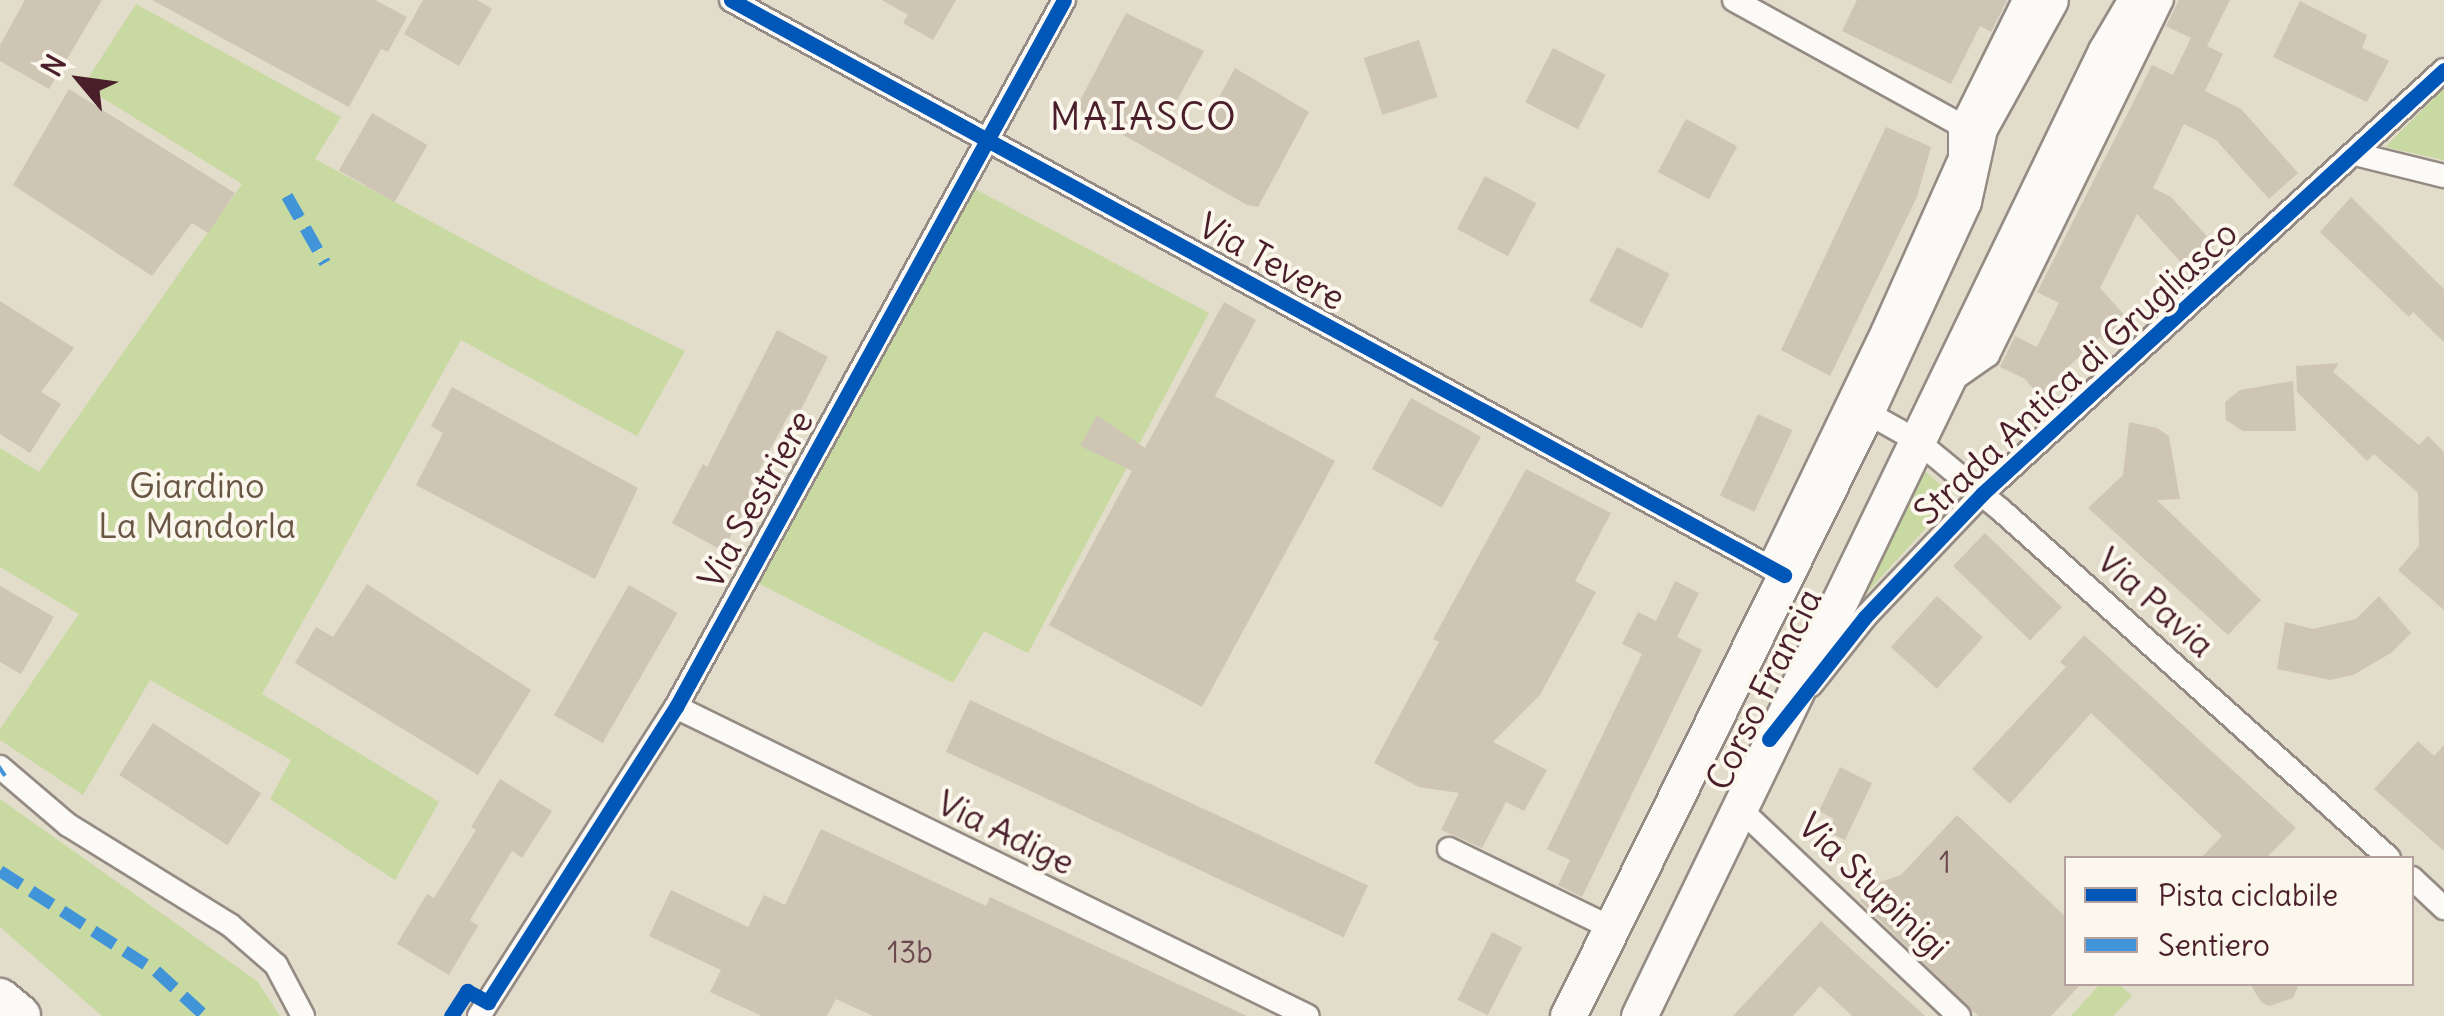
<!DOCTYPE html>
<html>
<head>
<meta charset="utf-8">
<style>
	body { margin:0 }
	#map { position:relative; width:2444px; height:1016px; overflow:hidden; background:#e2dcca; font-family:Delius,sans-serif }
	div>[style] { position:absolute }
	.green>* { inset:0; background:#c8d9a1 }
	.building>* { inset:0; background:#cfc5b5; transform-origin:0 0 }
	.roads { filter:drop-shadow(2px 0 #958b84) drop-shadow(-2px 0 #958b84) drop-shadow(0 2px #958b84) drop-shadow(0 -2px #958b84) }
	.street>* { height:22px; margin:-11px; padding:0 11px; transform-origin:11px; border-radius:11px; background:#fbfaf7 }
	.primary>* { height:35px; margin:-17.5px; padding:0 17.5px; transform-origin:17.5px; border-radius:17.5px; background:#fbfaf7 }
	.highway>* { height:40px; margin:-20px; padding:0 20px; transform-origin:20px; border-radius:20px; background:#fbfaf7 }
	.quiet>* { height:12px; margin-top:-6px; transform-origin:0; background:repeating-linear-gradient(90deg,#4194d7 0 25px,transparent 0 37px) }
	.cycleway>* { height:15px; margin:-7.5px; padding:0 7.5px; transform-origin:7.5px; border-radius:7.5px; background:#0057b8 }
	span { translate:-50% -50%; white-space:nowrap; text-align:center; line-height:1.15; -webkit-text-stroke:8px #fbf7ec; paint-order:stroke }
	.number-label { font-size:30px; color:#6c494e }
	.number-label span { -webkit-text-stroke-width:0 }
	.street-label { font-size:35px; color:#4a1f2b }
	.park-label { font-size:35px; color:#695644 }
	.neighbourhood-label { font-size:38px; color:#4a1f2b; letter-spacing:2.5px }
	.legend { position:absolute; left:2064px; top:856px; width:350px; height:130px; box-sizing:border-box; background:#fbf7ec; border:2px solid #b4a19f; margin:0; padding:12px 18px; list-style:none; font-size:30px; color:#4a1f2b }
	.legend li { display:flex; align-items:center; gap:20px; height:50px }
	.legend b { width:50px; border:2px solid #b4a19f }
	.north { position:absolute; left:30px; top:30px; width:100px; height:100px; -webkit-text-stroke:8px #fbf7ec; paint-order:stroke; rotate:299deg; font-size:28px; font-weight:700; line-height:40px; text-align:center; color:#4a1f2b }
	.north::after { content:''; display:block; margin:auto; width:35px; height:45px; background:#4a1f2b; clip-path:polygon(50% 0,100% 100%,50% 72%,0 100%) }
</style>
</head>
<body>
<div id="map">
	<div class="green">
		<i style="clip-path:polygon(136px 4px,341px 117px,315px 159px,545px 283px,685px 351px,637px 436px,461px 340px,262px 694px,439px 802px,395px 880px,270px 799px,291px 760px,150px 680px,83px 795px,0 740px,0 729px,79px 614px,0 567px,0 448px,39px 472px,242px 184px,83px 86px)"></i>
		<i style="clip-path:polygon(2444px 88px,2444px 160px,2385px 147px)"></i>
		<i style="clip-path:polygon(973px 188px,1209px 313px,1028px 653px,984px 631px,953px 683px,752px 580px)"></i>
		<i style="clip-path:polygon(1924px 470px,1954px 497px,1861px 599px)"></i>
		<i style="clip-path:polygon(0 799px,257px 981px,280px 1016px,102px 1016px,0 927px)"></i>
		<i style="clip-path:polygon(2100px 984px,2119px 984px,2132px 996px,2113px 1016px,2071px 1016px)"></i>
	</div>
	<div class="building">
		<i style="clip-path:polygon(25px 0,102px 0,49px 89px,0 61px,0 45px)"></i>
		<i style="clip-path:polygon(152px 0,375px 0,407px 17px,388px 52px,381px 49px,349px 107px)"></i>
		<i style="clip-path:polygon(423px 0,477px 0,492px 9px,459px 66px,404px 34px)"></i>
		<i style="clip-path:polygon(882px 0,956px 0,933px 40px,903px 23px,908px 15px)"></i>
		<i style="clip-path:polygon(1857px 0,2007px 0,1991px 32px,1980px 26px,1951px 84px,1842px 31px)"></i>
		<i style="clip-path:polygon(2179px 0,2230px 0,2207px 46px,2223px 54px,2205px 91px,2241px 109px,2298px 173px,2269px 199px,2216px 140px,2184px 124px,2153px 188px,2171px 197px,2215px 245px,2188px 270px,2137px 214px,2100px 288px,2129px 320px,2104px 342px,2100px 337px,2064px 371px,2068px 375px,2042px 399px,2025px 379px,2000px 367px,2015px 336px,2037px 347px,2059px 303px,2037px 292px,2053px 261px,2152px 65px,2173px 75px,2191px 38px,2166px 26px)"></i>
		<i style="clip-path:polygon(2300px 1px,2367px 35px,2362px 48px,2389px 61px,2367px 102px,2273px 57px)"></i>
		<i style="clip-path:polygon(1126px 13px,1204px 51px,1171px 111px,1202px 128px,1235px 68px,1309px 112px,1258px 207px,1247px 205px,1076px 108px)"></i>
		<i style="left:1419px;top:40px;width:60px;height:58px;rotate:72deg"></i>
		<i style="left:1553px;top:48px;width:59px;height:61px;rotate:27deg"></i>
		<i style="clip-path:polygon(69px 89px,235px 193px,208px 233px,192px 223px,152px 276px,13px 185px)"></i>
		<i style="left:372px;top:113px;width:64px;height:66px;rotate:30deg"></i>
		<i style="left:1686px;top:119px;width:58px;height:60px;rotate:28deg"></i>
		<i style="clip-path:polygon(1886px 127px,1931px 147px,1917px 197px,1830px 376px,1781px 350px)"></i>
		<i style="left:1485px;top:176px;width:58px;height:60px;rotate:28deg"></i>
		<i style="clip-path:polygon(2351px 197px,2444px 289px,2444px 342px,2413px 312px,2409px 317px,2320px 232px)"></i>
		<i style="left:1617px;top:247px;width:59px;height:61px;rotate:27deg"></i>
		<i style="clip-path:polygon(0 301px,74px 348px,41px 392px,61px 404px,30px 453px,0 434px)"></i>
		<i style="clip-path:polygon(1224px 302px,1256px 320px,1215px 396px,1335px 461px,1202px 707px,1049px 625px,1132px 471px,1080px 446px,1097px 415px,1145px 448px)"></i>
		<i style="clip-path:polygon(777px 330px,828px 357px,799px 413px,792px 409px,749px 489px,754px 492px,723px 551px,672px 523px,703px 464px,707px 467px)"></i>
		<i style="clip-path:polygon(2339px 363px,2333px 372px,2419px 445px,2428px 436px,2444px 452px,2444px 610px,2398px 570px,2419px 546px,2418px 493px,2374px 454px,2367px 461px,2297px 392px,2296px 366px)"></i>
		<i style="clip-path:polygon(2293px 381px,2296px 431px,2243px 431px,2226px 420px,2225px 402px,2240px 390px)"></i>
		<i style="clip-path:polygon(452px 387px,638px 488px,595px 579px,416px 485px,443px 433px,431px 426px)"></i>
		<i style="left:1411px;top:398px;width:80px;height:81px;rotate:29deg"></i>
		<i style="left:1758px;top:414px;width:38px;height:90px;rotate:25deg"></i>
		<i style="clip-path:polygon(2129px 422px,2157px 428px,2169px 436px,2180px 499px,2157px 500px,2261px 600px,2228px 635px,2088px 508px,2123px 475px)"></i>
		<i style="clip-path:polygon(1526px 469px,1611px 513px,1575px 581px,1596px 592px,1540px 695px,1493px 742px,1547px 770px,1524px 811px,1506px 802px,1482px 848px,1441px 830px,1459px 793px,1419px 787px,1374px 763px,1439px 642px,1433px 639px)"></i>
		<i style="left:1985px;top:533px;width:107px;height:46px;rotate:44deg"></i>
		<i style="clip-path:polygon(1675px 581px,1699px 593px,1677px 637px,1702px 650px,1582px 897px,1558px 885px,1570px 860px,1547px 849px,1642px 654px,1622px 644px,1638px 612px,1656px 621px)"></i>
		<i style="clip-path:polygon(367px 584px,531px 690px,478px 775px,295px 663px,316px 627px,333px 637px)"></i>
		<i style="left:629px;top:585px;width:56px;height:150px;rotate:30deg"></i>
		<i style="clip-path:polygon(0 586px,54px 617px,21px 674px,0 662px)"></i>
		<i style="left:1937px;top:596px;width:62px;height:69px;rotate:42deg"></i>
		<i style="clip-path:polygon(2379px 596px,2411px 633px,2391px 653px,2353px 675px,2330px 680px,2277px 669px,2285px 622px,2313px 629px,2356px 619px)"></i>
		<i style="clip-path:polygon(2084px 635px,2296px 828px,2266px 858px,2201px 858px,2222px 836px,2091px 713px,2010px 804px,1972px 769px,2066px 667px,2060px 662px)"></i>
		<i style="left:970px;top:700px;width:439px;height:57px;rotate:25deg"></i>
		<i style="left:153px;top:723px;width:129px;height:62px;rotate:33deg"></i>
		<i style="clip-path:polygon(2418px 741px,2434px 756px,2444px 745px,2444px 851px,2374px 789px)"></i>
		<i style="clip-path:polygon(1840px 767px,1872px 783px,1845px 840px,1828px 832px,1834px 819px,1819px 811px)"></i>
		<i style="clip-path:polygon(500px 779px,552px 811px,522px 858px,512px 851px,470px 920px,478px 926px,449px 975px,397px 944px,427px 894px,434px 898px,476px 830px,471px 827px)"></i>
		<i style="clip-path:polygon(1957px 815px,2066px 917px,2066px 984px,2081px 984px,2051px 1016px,1978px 1016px,1860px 901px,1877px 883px,1901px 875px)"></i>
		<i style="clip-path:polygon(821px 829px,986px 906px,990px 897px,1247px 1016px,873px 1016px,836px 999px,827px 1016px,762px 1016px,710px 992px,721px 970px,649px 936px,671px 890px,748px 927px,764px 895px,785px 905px)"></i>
		<i style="clip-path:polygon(1821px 921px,1853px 951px,1925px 1016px,1852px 1016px,1820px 986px,1793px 1016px,1733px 1016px)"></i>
		<i style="left:1492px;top:932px;width:34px;height:76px;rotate:27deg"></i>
		<i style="clip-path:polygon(2250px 984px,2299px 984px,2293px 998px,2269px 1006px,2261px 1002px)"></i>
	</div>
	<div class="roads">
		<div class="street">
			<i style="left:731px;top:0;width:1200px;rotate:28.64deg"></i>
			<i style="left:1734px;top:0;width:260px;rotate:28.9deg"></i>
			<i style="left:2355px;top:154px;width:92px;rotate:13.9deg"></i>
			<i style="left:1948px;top:383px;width:49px;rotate:-35deg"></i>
			<i style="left:1988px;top:355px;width:395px;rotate:-63.9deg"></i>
			<i style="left:1866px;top:412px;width:57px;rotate:29.2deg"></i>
			<i style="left:1916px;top:440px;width:110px;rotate:39.5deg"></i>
			<i style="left:2001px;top:510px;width:521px;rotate:41.89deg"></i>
			<i style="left:1769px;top:567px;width:263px;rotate:-64.3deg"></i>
			<i style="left:1883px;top:330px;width:188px;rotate:-65.9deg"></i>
			<i style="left:1960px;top:158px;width:29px;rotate:-90deg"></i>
			<i style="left:1960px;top:129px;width:144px;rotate:-63.6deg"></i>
			<i style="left:1811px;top:685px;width:87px;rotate:-51.5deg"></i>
			<i style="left:1865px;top:617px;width:170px;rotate:-46.4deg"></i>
			<i style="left:1982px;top:494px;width:627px;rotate:-42.54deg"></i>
			<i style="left:676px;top:707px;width:703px;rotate:26.06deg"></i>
			<i style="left:0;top:767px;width:89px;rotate:40.5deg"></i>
			<i style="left:68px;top:825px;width:190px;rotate:31.7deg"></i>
			<i style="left:230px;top:925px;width:61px;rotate:41deg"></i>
			<i style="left:276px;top:965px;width:58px;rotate:62.1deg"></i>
			<i style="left:1738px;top:807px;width:304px;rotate:43.4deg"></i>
			<i style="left:1449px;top:849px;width:181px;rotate:25.9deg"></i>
			<i style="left:2412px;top:878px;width:44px;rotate:43.2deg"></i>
			<i style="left:479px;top:1016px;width:366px;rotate:-57.5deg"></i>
			<i style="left:676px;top:707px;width:806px;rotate:-61.24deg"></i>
		</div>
		<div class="primary">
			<i style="left:1568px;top:1016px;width:674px;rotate:-63.74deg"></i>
			<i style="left:1866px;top:412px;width:232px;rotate:-65.3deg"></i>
			<i style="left:1963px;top:201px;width:75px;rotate:-77.6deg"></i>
			<i style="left:1979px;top:128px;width:146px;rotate:-61deg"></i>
			<i style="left:1639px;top:1016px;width:1072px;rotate:-64.18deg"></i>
			<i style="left:2106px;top:51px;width:59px;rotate:-59.5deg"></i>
		</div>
		<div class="highway">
			<i style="left:0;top:999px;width:26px;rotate:40deg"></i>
		</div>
	</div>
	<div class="quiet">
		<i style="left:287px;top:196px;width:77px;rotate:60.4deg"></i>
		<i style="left:0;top:772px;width:4px;rotate:-34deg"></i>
		<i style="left:0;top:871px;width:185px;rotate:32.7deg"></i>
		<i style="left:156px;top:971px;width:67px;rotate:42.6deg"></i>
	</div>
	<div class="cycleway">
		<i style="left:731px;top:0;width:1200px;rotate:28.64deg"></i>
		<i style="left:1769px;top:739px;width:155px;rotate:-51.8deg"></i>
		<i style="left:1865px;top:617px;width:170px;rotate:-46.4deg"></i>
		<i style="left:1982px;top:494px;width:627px;rotate:-42.54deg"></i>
		<i style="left:451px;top:1016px;width:30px;rotate:-57deg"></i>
		<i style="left:467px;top:991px;width:24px;rotate:28deg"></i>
		<i style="left:488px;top:1002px;width:350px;rotate:-57.5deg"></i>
		<i style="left:676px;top:707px;width:806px;rotate:-61.24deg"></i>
	</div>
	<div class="number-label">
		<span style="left:1945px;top:862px">1</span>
		<span style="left:910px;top:952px">13b</span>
	</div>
	<div class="street-label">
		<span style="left:1272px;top:261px;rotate:29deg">Via Tevere</span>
		<span style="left:2075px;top:372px;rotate:-43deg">Strada Antica di Grugliasco</span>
		<span style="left:755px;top:499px;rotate:-61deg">Via Sestriere</span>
		<span style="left:2156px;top:602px;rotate:42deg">Via Pavia</span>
		<span style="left:1763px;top:689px;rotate:-64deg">Corso Francia</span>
		<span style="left:1006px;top:832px;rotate:26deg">Via Adige</span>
		<span style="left:1874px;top:886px;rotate:44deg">Via Stupinigi</span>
	</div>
	<div class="park-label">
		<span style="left:197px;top:505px">Giardino<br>La Mandorla</span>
	</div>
	<div class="neighbourhood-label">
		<span style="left:1144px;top:117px">MAIASCO</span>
	</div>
	<ul class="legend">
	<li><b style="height:12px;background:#0057b8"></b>Pista ciclabile</li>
	<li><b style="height:12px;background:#4194d7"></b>Sentiero</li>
	</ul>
	<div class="north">N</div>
</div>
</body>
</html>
